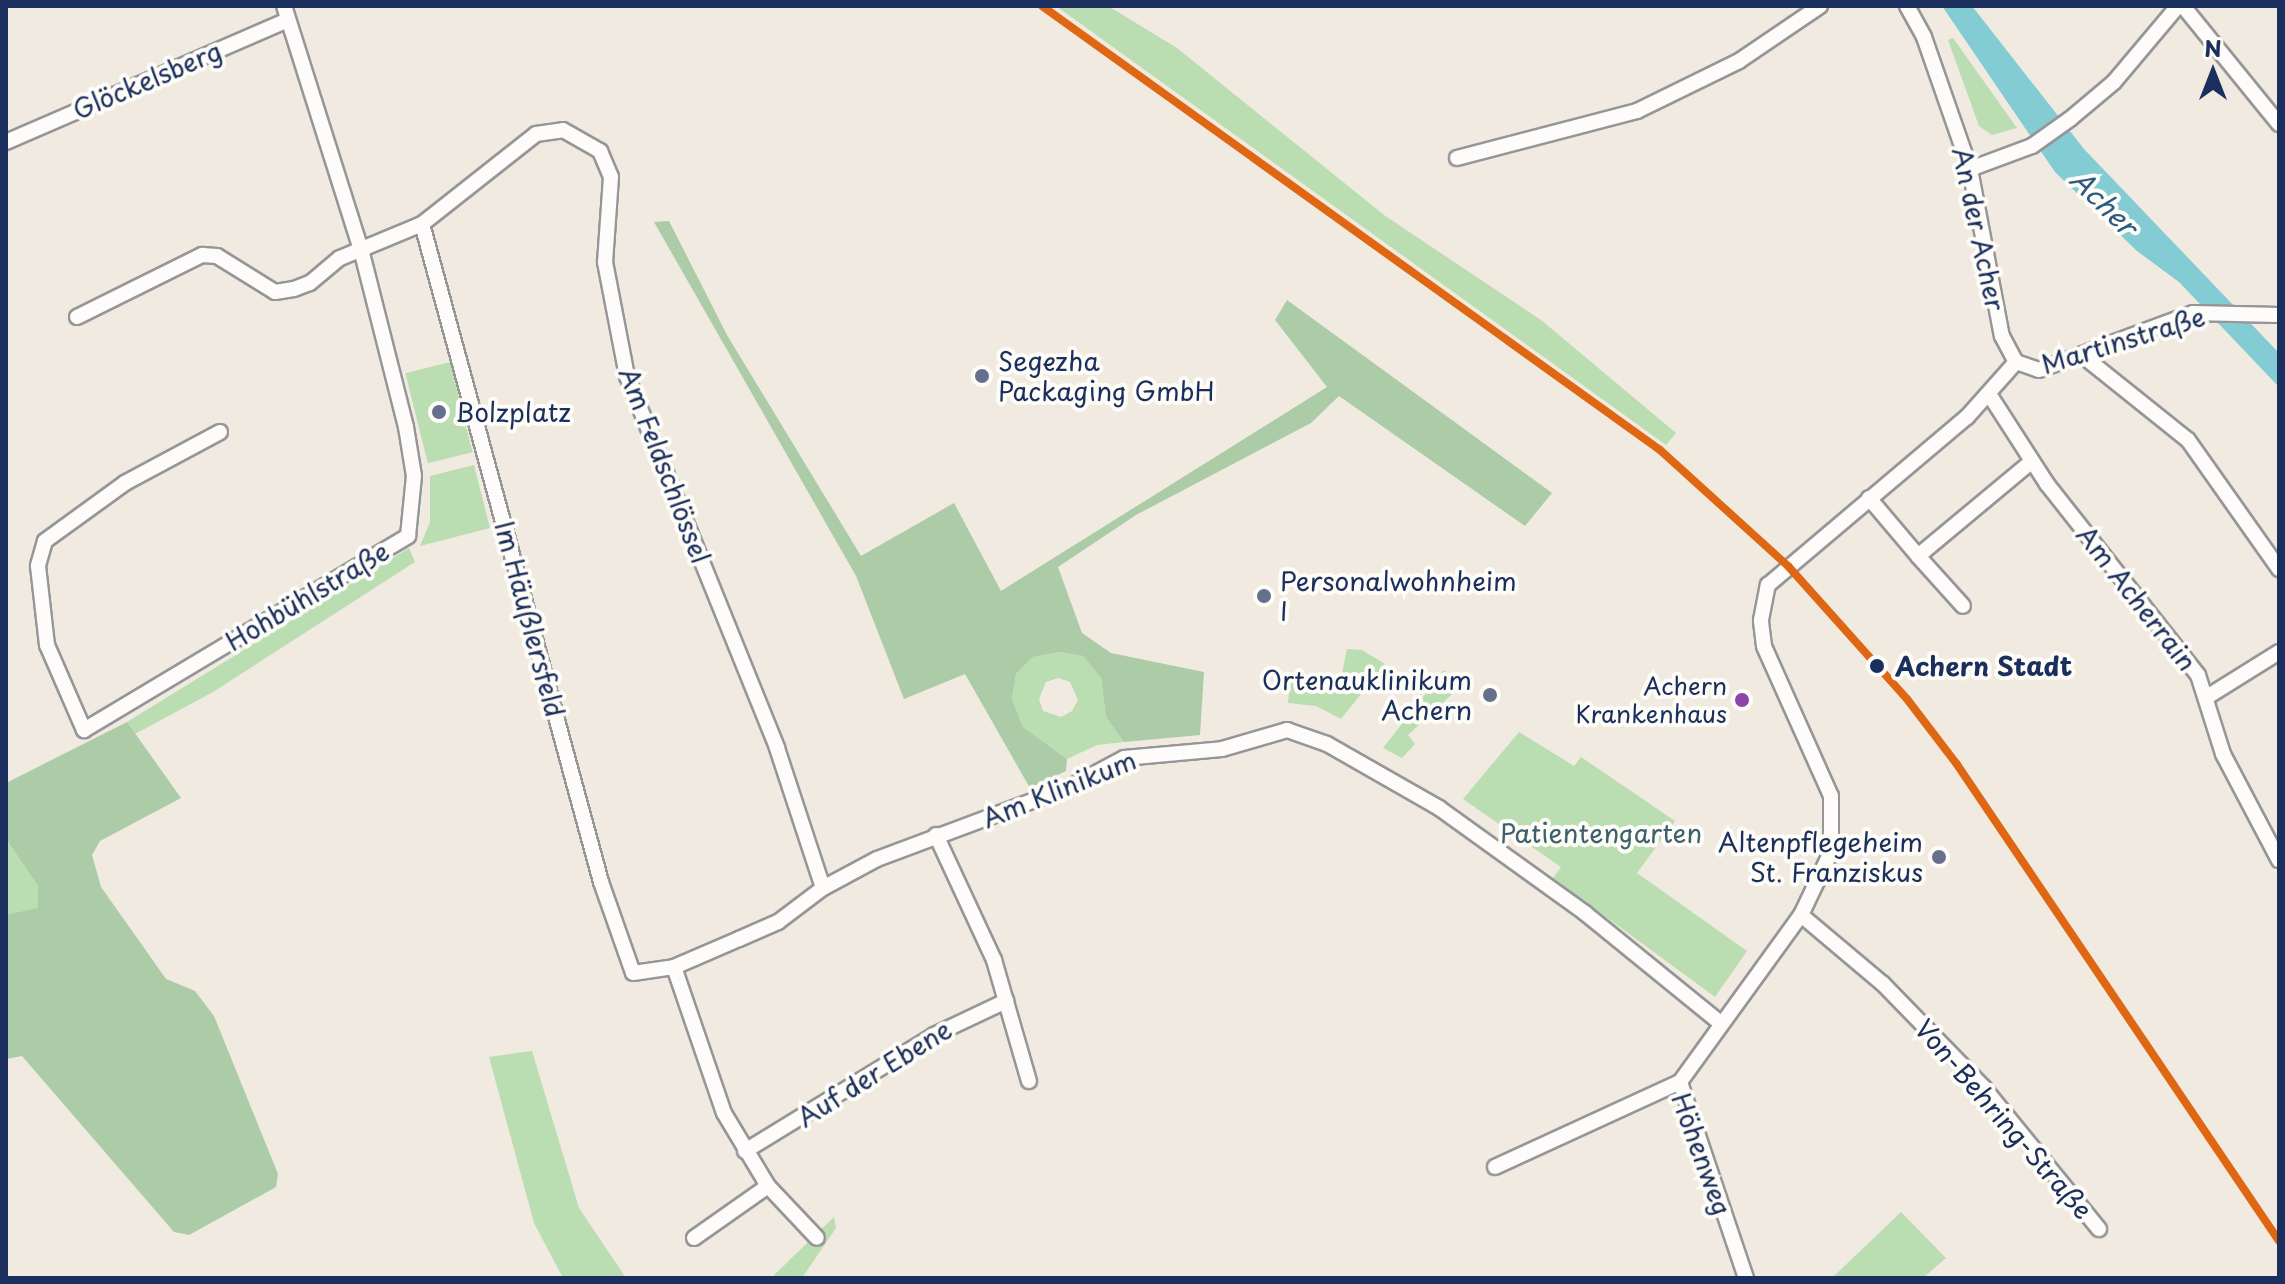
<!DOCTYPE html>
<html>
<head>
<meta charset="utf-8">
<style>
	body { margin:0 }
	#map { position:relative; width:2285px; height:1284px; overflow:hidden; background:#f0eae0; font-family:"Playpen Sans",sans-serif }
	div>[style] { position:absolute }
	.green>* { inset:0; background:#baddb2; transform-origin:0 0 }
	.forest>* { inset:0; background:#abcca7 }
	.water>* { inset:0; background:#83ccd4 }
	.roads { filter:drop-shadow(2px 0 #969699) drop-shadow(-2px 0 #969699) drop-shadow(0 2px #969699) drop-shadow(0 -2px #969699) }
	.minor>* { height:14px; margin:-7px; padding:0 7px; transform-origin:7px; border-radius:7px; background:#fdfcfa }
	.rail-1>* { height:8px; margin:-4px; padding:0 4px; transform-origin:4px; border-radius:4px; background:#df6713 }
	.dots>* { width:22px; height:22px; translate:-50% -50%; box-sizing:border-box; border:4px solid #fdfcf7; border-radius:50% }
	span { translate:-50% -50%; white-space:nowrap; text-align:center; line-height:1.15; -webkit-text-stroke:8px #fdfcf7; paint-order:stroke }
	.bus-label { font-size:24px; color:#1b2f5e }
	.right { translate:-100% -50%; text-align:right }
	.street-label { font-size:26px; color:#1b2f5e }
	.poi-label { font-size:26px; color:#1b2f5e }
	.left { translate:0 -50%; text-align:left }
	.stop-label { font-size:26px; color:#1b2f5e; font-weight:700 }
	.park-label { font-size:26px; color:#3e606c }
	.water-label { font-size:28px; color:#2c5a80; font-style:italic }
	.frame { position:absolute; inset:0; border:8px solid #1b2f5e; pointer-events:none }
	.north { position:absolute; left:2173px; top:32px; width:80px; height:80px; -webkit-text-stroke:6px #fdfcf7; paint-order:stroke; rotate:0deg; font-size:22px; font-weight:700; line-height:32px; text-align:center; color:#1b2f5e }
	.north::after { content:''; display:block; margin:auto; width:28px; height:36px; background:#1b2f5e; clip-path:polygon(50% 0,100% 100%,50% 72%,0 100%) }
</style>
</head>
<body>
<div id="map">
	<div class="green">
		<i style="clip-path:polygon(1056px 6px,1108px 6px,1177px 48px,1384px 215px,1541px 320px,1676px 433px,1666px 445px)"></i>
		<i style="clip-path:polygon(1953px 38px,2017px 128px,1992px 135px,1979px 126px,1948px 40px)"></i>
		<i style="left:450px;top:362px;width:93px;height:46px;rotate:76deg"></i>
		<i style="clip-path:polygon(474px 465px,490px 528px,420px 546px,430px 522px,430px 476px)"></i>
		<i style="clip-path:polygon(409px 548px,415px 562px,213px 692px,135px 734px,127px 722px)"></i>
		<i style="clip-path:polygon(1347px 649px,1362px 650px,1385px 664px,1341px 719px,1316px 706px,1288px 703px,1290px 680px,1340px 684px)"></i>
		<i style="clip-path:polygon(evenodd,1060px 652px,1083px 656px,1101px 678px,1106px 717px,1124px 742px,1097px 745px,1067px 759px,1023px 727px,1012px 699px,1016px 674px,1033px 657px,1060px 652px,1058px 678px,1070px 682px,1078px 700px,1072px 711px,1061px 717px,1043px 711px,1039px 699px,1046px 682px,1058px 678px)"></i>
		<i style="clip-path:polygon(1444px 670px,1463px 684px,1408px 735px,1415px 744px,1402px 758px,1383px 748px)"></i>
		<i style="clip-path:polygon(1519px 732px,1574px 766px,1581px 757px,1675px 821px,1637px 873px,1747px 951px,1715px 997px,1553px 878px,1561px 867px,1463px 799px)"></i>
		<i style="clip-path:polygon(6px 839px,38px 886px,38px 908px,30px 913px,6px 915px)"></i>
		<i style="clip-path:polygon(532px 1051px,579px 1208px,626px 1278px,563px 1278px,534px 1223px,489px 1057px)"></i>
		<i style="clip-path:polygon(1901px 1212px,1946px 1258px,1923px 1278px,1832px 1278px)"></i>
		<i style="clip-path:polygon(834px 1217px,836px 1228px,802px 1278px,771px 1278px)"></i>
	</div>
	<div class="forest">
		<i style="clip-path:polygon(669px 221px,727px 335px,861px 556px,954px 503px,1001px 591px,1327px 387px,1275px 320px,1287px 300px,1552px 493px,1525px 526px,1339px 396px,1311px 423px,1136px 515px,1058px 567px,1082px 633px,1111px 653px,1204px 672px,1200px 735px,1124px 742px,1106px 717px,1101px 678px,1083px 656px,1060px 652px,1033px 657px,1016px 674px,1012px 699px,1023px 727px,1067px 759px,1066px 771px,1030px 788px,965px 674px,904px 699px,856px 576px,654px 222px)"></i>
		<i style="clip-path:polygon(127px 722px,181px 798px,100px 841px,92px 855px,101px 887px,166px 979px,195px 991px,214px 1016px,278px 1174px,276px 1187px,189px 1235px,174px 1232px,22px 1056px,6px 1059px,6px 915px,38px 908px,38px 886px,6px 839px,6px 783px)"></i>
	</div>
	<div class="water">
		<i style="clip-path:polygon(1942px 6px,1972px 6px,2084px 149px,2279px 353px,2279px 387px,2179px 282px,2137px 251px,2055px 172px)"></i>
	</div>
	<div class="roads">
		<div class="minor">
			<i style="left:1907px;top:6px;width:35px;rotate:61deg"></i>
			<i style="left:1924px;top:37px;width:140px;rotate:70.8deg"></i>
			<i style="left:1970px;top:169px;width:170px;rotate:79.2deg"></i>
			<i style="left:2002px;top:336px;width:30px;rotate:62deg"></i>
			<i style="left:2016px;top:362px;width:24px;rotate:19deg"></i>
			<i style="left:2039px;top:370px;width:164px;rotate:-20.3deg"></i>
			<i style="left:2193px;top:313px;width:86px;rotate:1.3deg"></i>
			<i style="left:2183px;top:6px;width:152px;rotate:50.9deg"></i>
			<i style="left:6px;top:142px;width:307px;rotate:-23.4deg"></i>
			<i style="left:1457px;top:158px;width:186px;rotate:-14.6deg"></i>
			<i style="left:1637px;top:111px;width:114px;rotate:-26.1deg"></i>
			<i style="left:1739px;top:61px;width:98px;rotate:-34.2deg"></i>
			<i style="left:1970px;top:169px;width:66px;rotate:-20.4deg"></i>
			<i style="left:2032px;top:146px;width:47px;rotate:-35.4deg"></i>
			<i style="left:2070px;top:119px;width:57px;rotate:-40.1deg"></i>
			<i style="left:2114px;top:82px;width:99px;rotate:-49.9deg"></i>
			<i style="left:422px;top:224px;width:682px;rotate:74.78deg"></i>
			<i style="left:601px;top:882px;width:96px;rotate:70.6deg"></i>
			<i style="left:633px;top:973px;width:41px;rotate:-8.3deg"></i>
			<i style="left:674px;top:967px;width:71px;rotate:-23.3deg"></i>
			<i style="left:739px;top:939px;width:43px;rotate:-23.6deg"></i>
			<i style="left:778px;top:922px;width:56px;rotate:-37.1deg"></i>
			<i style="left:823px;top:888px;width:61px;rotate:-28.2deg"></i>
			<i style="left:877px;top:859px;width:206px;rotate:-20.5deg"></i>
			<i style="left:1070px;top:787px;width:61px;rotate:-28.2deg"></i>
			<i style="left:1124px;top:758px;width:98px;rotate:-5.2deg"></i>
			<i style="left:1222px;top:749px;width:68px;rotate:-16.3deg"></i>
			<i style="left:1287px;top:730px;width:42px;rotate:19.3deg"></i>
			<i style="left:1327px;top:744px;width:129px;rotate:29.7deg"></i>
			<i style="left:1439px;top:808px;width:180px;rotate:35.7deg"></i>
			<i style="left:1585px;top:913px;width:173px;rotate:39.1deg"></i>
			<i style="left:77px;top:317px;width:140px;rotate:-26.4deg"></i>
			<i style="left:202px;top:255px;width:15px;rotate:4deg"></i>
			<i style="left:217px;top:256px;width:68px;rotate:31.8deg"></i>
			<i style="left:275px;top:292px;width:19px;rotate:-9deg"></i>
			<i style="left:294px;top:289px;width:17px;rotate:-21deg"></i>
			<i style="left:310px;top:283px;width:39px;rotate:-40deg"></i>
			<i style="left:340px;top:258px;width:89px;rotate:-22.5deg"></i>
			<i style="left:422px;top:224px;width:145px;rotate:-38.3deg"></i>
			<i style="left:536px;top:134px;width:27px;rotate:-8deg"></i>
			<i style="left:563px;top:130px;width:43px;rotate:29.6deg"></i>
			<i style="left:600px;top:151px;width:28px;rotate:67deg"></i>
			<i style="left:611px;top:177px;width:85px;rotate:94deg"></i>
			<i style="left:605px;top:262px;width:116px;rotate:79.1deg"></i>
			<i style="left:627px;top:376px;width:401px;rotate:68deg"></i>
			<i style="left:777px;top:748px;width:147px;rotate:71.8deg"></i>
			<i style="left:2083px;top:356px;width:134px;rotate:38.7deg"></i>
			<i style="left:2188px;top:440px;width:158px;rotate:54.8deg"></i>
			<i style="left:1989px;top:394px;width:107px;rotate:57.2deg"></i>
			<i style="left:2047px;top:484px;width:243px;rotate:51.7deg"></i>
			<i style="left:2198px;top:675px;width:83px;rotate:72.4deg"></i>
			<i style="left:2223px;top:754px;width:120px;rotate:62.2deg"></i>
			<i style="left:220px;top:432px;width:108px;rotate:151.8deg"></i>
			<i style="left:125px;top:483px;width:99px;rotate:144.1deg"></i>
			<i style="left:45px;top:541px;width:26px;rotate:106deg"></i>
			<i style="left:38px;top:566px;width:80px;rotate:83.5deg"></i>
			<i style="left:47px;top:645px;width:93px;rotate:66.5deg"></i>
			<i style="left:84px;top:730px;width:378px;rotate:-30.9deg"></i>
			<i style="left:408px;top:536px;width:60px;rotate:-84.3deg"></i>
			<i style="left:414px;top:476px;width:50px;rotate:-99.3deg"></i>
			<i style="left:406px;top:427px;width:179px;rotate:-104.2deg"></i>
			<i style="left:362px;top:253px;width:259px;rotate:-107.5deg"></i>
			<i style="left:1869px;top:498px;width:76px;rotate:49.8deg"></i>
			<i style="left:1918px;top:556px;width:148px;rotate:-39.8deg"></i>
			<i style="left:1918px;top:556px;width:67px;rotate:48deg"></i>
			<i style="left:2207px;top:697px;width:85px;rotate:-32deg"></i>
			<i style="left:936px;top:835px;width:138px;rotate:65.1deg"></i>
			<i style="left:994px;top:960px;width:126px;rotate:73.9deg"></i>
			<i style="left:1801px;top:915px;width:107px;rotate:40.1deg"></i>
			<i style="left:1883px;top:984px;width:145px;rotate:45.8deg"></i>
			<i style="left:1984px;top:1088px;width:182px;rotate:50.8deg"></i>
			<i style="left:674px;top:967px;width:154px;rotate:71.1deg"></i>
			<i style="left:724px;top:1113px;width:85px;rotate:58.9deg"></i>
			<i style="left:768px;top:1186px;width:71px;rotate:46.7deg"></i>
			<i style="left:1680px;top:1082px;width:206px;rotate:-54.1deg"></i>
			<i style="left:1801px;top:915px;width:70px;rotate:-64.5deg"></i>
			<i style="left:1831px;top:852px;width:56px;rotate:-90deg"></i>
			<i style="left:1831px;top:796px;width:164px;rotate:-114.1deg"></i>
			<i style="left:1764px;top:646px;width:26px;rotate:-97deg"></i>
			<i style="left:1761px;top:620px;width:36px;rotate:-79deg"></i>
			<i style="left:1768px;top:585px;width:260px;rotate:-40.2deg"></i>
			<i style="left:1967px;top:417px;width:74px;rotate:-48.3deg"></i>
			<i style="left:1680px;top:1082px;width:207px;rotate:71.4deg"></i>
			<i style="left:745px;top:1151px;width:222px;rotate:-31.5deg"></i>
			<i style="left:934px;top:1035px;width:80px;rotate:-25.3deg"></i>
			<i style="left:1495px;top:1167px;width:204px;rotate:-24.7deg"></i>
			<i style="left:694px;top:1238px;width:90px;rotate:-35.1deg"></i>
		</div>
	</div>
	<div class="rail-1">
		<i style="left:1042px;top:6px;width:761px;rotate:35.7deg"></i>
		<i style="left:1660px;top:450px;width:173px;rotate:42.2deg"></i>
		<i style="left:1788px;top:566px;width:178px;rotate:48.2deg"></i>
		<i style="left:1907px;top:699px;width:81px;rotate:52.6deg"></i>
		<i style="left:1956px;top:763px;width:577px;rotate:55.95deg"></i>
	</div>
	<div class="dots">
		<i style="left:982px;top:376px;background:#66708c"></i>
		<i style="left:439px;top:412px;background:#66708c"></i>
		<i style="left:1264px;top:596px;background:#66708c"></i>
		<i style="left:1877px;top:666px;background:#1b2f5e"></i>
		<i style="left:1490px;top:695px;background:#66708c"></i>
		<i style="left:1742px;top:700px;background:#8e44ad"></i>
		<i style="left:1939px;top:857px;background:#66708c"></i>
	</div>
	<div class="bus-label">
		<span class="right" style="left:1727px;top:700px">Achern<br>Krankenhaus</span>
	</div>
	<div class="street-label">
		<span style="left:147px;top:80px;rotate:-23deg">Glöckelsberg</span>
		<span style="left:1979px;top:229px;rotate:78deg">An der Acher</span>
		<span style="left:2123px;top:340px;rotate:-17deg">Martinstraße</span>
		<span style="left:665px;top:465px;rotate:69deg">Am Feldschlössel</span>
		<span style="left:307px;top:596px;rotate:-31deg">Hohbühlstraße</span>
		<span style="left:2137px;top:598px;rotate:52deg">Am Acherrain</span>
		<span style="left:530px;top:619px;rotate:75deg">Im Häußlersfeld</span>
		<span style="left:1059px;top:789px;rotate:-22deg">Am Klinikum</span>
		<span style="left:874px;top:1073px;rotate:-32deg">Auf der Ebene</span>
		<span style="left:2004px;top:1119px;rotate:49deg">Von-Behring-Straße</span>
		<span style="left:1702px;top:1154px;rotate:70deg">Höhenweg</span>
	</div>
	<div class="poi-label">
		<span class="left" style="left:998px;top:376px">Segezha<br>Packaging GmbH</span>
		<span class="left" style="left:455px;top:412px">Bolzplatz</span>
		<span class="left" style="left:1280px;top:596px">Personalwohnheim<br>I</span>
		<span class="right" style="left:1472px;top:695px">Ortenauklinikum<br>Achern</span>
		<span class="right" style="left:1923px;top:857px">Altenpflegeheim<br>St. Franziskus</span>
	</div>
	<div class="stop-label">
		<span class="left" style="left:1895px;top:666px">Achern Stadt</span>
	</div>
	<div class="park-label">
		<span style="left:1601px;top:833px">Patientengarten</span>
	</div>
	<div class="water-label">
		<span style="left:2104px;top:202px;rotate:45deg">Acher</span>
	</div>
	<div class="frame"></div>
	<div class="north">N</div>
</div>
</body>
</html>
